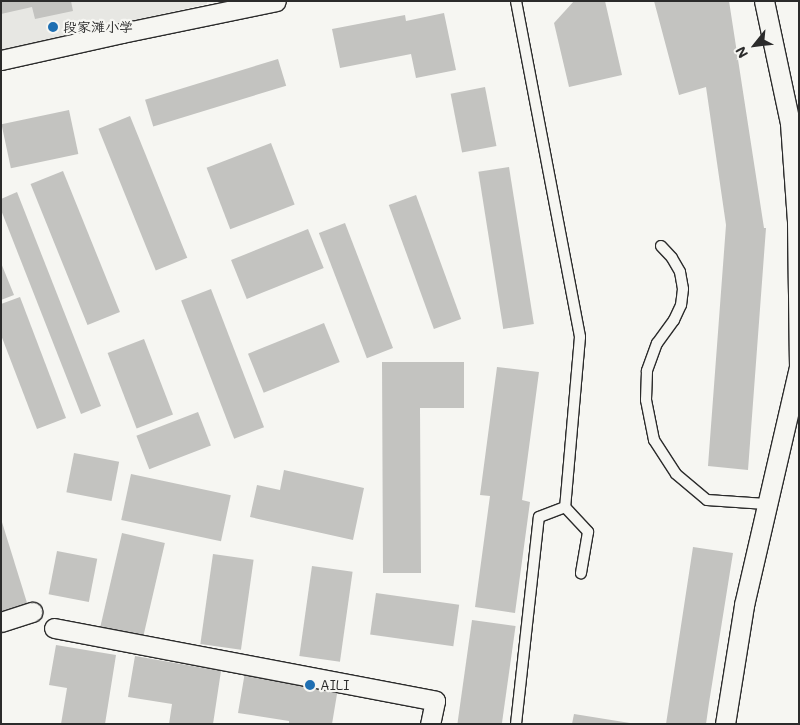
<!DOCTYPE html>
<html>
<head>
<meta charset="utf-8">
<style>
	body { margin:0 }
	#map { position:relative; width:800px; height:725px; overflow:hidden; background:#f6f6f2; font-family:Mali,"LXGW WenKai TC",sans-serif }
	div>[style] { position:absolute }
	.built>* { inset:0; background:#e7e7e3 }
	.building>* { inset:0; background:#c3c3c0; transform-origin:0 0 }
	.roads { filter:drop-shadow(1px 0 #2b2b2b) drop-shadow(-1px 0 #2b2b2b) drop-shadow(0 1px #2b2b2b) drop-shadow(0 -1px #2b2b2b) }
	.lane>* { height:10px; margin:-5px; padding:0 5px; transform-origin:5px; border-radius:5px; background:#f6f6f2 }
	.street>* { height:19px; margin:-9.5px; padding:0 9.5px; transform-origin:9.5px; border-radius:9.5px; background:#f6f6f2 }
	.dots>* { width:14px; height:14px; translate:-50% -50%; box-sizing:border-box; border:2px solid #f6f6f2; border-radius:50% }
	span { translate:-50% -50%; white-space:nowrap; text-align:center; line-height:1.15; -webkit-text-stroke:4.5px #f6f6f2; paint-order:stroke }
	.poi-label { font-size:14px; color:#2b2b2b }
	.left { translate:0 -50%; text-align:left }
	.frame { position:absolute; inset:0; border:2px solid #2b2b2b; pointer-events:none }
	.north { position:absolute; left:730px; top:20px; width:50px; height:50px; -webkit-text-stroke:4px #f6f6f2; paint-order:stroke; rotate:241deg; font-size:14px; font-weight:700; line-height:20px; text-align:center; color:#2b2b2b }
	.north::after { content:''; display:block; margin:auto; width:18px; height:22px; background:#2b2b2b; clip-path:polygon(50% 0,100% 100%,50% 72%,0 100%) }
</style>
</head>
<body>
<div id="map">
	<div class="built">
		<i style="clip-path:polygon(1px 1px,207px 1px,207px 4px,1px 50px)"></i>
	</div>
	<div class="building">
		<i style="clip-path:polygon(1px 1px,71px 1px,73px 11px,35px 19px,32px 7px,1px 14px)"></i>
		<i style="clip-path:polygon(574px 1px,605px 1px,622px 75px,569px 87px,554px 23px)"></i>
		<i style="clip-path:polygon(654px 1px,729px 1px,764px 228px,766px 228px,748px 470px,708px 466px,726px 225px,706px 87px,679px 95px)"></i>
		<i style="clip-path:polygon(444px 13px,456px 70px,416px 78px,411px 54px,340px 68px,332px 29px,405px 15px,406px 21px)"></i>
		<i style="left:278px;top:59px;width:28px;height:139px;rotate:73deg"></i>
		<i style="left:485px;top:87px;width:60px;height:35px;rotate:79deg"></i>
		<i style="left:69px;top:110px;width:45px;height:69px;rotate:78deg"></i>
		<i style="left:130px;top:116px;width:153px;height:34px;rotate:68deg"></i>
		<i style="left:271px;top:143px;width:66px;height:69px;rotate:69deg"></i>
		<i style="left:509px;top:167px;width:159px;height:31px;rotate:81deg"></i>
		<i style="left:63px;top:171px;width:152px;height:35px;rotate:68deg"></i>
		<i style="clip-path:polygon(17px 192px,101px 406px,81px 414px,1px 210px,1px 199px)"></i>
		<i style="left:416px;top:195px;width:132px;height:29px;rotate:70deg"></i>
		<i style="left:345px;top:223px;width:134px;height:28px;rotate:69deg"></i>
		<i style="left:308px;top:229px;width:42px;height:83px;rotate:68deg"></i>
		<i style="clip-path:polygon(1px 263px,14px 295px,1px 300px)"></i>
		<i style="left:211px;top:289px;width:148px;height:32px;rotate:69deg"></i>
		<i style="clip-path:polygon(20px 297px,66px 418px,37px 429px,1px 335px,1px 304px)"></i>
		<i style="left:324px;top:323px;width:42px;height:82px;rotate:68deg"></i>
		<i style="left:144px;top:339px;width:81px;height:39px;rotate:69deg"></i>
		<i style="clip-path:polygon(382px 362px,464px 362px,464px 408px,420px 408px,421px 573px,383px 573px)"></i>
		<i style="clip-path:polygon(497px 367px,539px 372px,522px 500px,530px 502px,515px 613px,475px 607px,490px 496px,480px 495px)"></i>
		<i style="left:198px;top:412px;width:36px;height:66px;rotate:69deg"></i>
		<i style="left:74px;top:453px;width:46px;height:40px;rotate:11deg"></i>
		<i style="clip-path:polygon(284px 470px,364px 488px,353px 540px,250px 517px,257px 485px,280px 490px)"></i>
		<i style="left:131px;top:474px;width:102px;height:47px;rotate:12deg"></i>
		<i style="clip-path:polygon(1px 519px,28px 606px,1px 614px)"></i>
		<i style="left:122px;top:533px;width:44px;height:96px;rotate:13deg"></i>
		<i style="clip-path:polygon(693px 547px,733px 553px,709px 703px,706px 724px,666px 724px)"></i>
		<i style="left:57px;top:551px;width:41px;height:44px;rotate:11deg"></i>
		<i style="left:213px;top:554px;width:41px;height:91px;rotate:8deg"></i>
		<i style="left:312px;top:566px;width:41px;height:91px;rotate:8deg"></i>
		<i style="left:376px;top:593px;width:84px;height:42px;rotate:8deg"></i>
		<i style="left:472px;top:620px;width:44px;height:105px;rotate:8deg"></i>
		<i style="clip-path:polygon(56px 645px,116px 655px,105px 724px,61px 724px,67px 688px,49px 685px)"></i>
		<i style="clip-path:polygon(135px 656px,221px 671px,213px 724px,169px 724px,172px 704px,128px 697px)"></i>
		<i style="clip-path:polygon(245px 672px,338px 688px,332px 724px,289px 724px,289px 721px,238px 713px)"></i>
		<i style="clip-path:polygon(574px 714px,630px 723px,630px 724px,572px 724px)"></i>
	</div>
	<div class="roads">
		<div class="lane">
			<i style="left:516px;top:1px;width:342px;rotate:79.2deg"></i>
			<i style="left:580px;top:337px;width:171px;rotate:95deg"></i>
			<i style="left:565px;top:507px;width:34px;rotate:47deg"></i>
			<i style="left:588px;top:532px;width:42px;rotate:99.7deg"></i>
			<i style="left:661px;top:246px;width:16px;rotate:47deg"></i>
			<i style="left:672px;top:258px;width:16px;rotate:60deg"></i>
			<i style="left:680px;top:272px;width:17px;rotate:80deg"></i>
			<i style="left:683px;top:289px;width:16px;rotate:97deg"></i>
			<i style="left:681px;top:305px;width:17px;rotate:115deg"></i>
			<i style="left:674px;top:320px;width:29px;rotate:126deg"></i>
			<i style="left:657px;top:343px;width:30px;rotate:110deg"></i>
			<i style="left:647px;top:371px;width:29px;rotate:92deg"></i>
			<i style="left:646px;top:400px;width:41px;rotate:78.7deg"></i>
			<i style="left:654px;top:440px;width:40px;rotate:57.1deg"></i>
			<i style="left:676px;top:474px;width:40px;rotate:40deg"></i>
			<i style="left:707px;top:500px;width:59px;rotate:3.9deg"></i>
			<i style="left:516px;top:724px;width:208px;rotate:-83.7deg"></i>
			<i style="left:539px;top:517px;width:28px;rotate:-21deg"></i>
		</div>
		<div class="street">
			<i style="left:1px;top:60px;width:124px;rotate:-12.6deg"></i>
			<i style="left:122px;top:33px;width:157px;rotate:-11.7deg"></i>
			<i style="left:1px;top:622px;width:33px;rotate:-18deg"></i>
			<i style="left:54px;top:628px;width:388px;rotate:10.8deg"></i>
			<i style="left:435px;top:701px;width:24px;rotate:102deg"></i>
			<i style="left:725px;top:724px;width:121px;rotate:-80.9deg"></i>
			<i style="left:744px;top:605px;width:245px;rotate:-77deg"></i>
			<i style="left:799px;top:366px;width:145px;rotate:-90.8deg"></i>
			<i style="left:797px;top:221px;width:98px;rotate:-94.1deg"></i>
			<i style="left:790px;top:123px;width:125px;rotate:-102deg"></i>
		</div>
	</div>
	<div class="dots">
		<i style="left:53px;top:27px;background:#1f6fb2"></i>
		<i style="left:310px;top:685px;background:#1f6fb2"></i>
	</div>
	<div class="poi-label">
		<span class="left" style="left:63px;top:27px">段家滩小学</span>
		<span class="left" style="left:320px;top:685px">AILI</span>
	</div>
	<div class="frame"></div>
	<div class="north">N</div>
</div>
</body>
</html>
